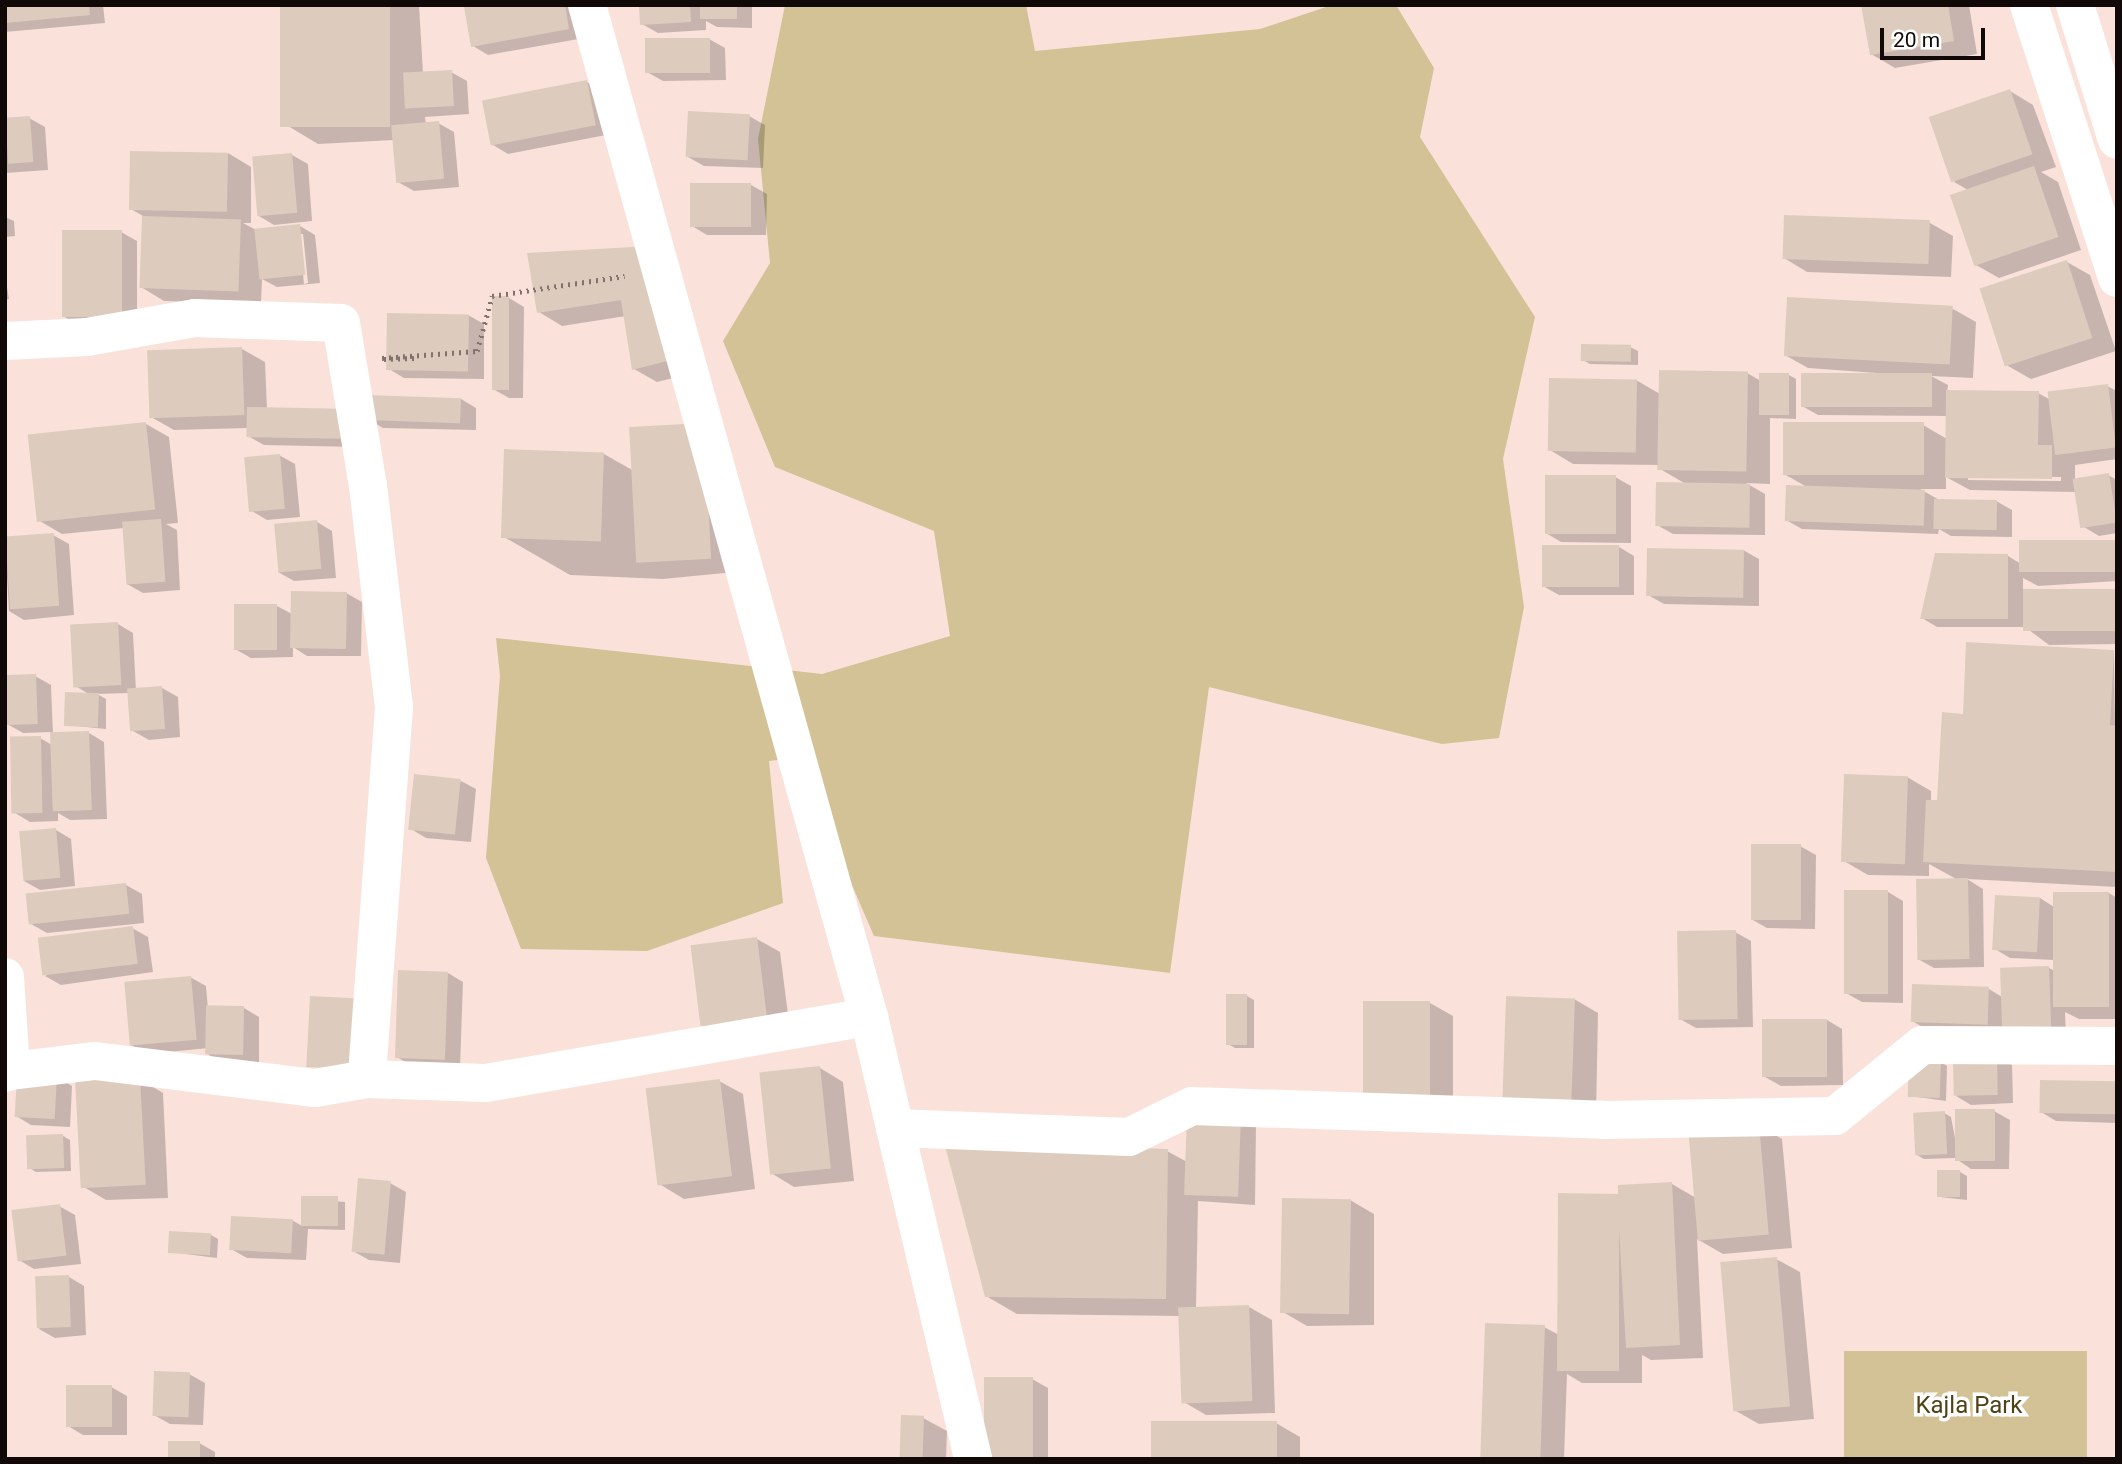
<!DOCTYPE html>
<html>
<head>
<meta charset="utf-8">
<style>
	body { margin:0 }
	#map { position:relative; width:2122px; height:1464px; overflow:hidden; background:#fae2db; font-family:Roboto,sans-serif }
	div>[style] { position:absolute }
	.green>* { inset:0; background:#d2c295; transform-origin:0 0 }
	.shadow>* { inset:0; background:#0003 }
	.building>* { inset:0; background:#ddccbd; transform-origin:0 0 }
	.path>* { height:4.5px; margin-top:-2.25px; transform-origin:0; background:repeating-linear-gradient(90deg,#82726e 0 2px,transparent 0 7px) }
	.minor>* { height:38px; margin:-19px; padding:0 19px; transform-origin:19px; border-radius:19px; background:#fff }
	.major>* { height:38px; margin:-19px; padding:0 19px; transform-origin:19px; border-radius:19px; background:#fff }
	span { translate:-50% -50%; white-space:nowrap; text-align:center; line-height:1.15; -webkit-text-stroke:7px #fff; paint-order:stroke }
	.park-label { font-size:24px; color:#504116 }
	.frame { position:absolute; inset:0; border:7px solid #110908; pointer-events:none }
	.scale { position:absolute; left:1880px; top:28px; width:105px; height:32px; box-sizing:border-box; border:4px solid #110908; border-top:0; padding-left:9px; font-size:21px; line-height:24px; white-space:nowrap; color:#110908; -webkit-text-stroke:5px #fff; paint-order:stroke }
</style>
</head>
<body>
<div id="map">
	<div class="green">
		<i style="clip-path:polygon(785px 5px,1026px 5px,1035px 51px,1260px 29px,1332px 5px,1396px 5px,1434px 68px,1420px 137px,1535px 317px,1503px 459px,1524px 607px,1499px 738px,1442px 744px,1209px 687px,1170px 973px,874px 936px,797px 758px,769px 761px,783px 903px,647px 951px,521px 949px,486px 858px,500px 676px,496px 638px,822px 674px,950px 636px,934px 531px,775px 467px,723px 341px,770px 263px,758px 139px)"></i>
		<i style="left:1844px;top:1351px;width:243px;height:108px"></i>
	</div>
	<div class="shadow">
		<i style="clip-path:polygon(5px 5px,103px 5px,105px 23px,5px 32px)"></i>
		<i style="clip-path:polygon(281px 5px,419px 5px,423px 73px,451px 72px,467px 81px,469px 114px,425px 117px,426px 124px,438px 123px,454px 132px,459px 187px,414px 191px,398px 182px,394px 140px,318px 144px,288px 126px)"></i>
		<i style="clip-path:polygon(482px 5px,578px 5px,584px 38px,488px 55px,473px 46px,466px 8px)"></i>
		<i style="clip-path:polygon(641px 5px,752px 5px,752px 28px,717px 27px,706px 21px,706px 30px,658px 33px,642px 24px)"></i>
		<i style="clip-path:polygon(1863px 5px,1969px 5px,1977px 54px,1895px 68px,1871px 54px)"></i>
		<i style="clip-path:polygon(709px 39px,725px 48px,726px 80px,663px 81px,647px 72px)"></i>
		<i style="clip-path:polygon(587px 82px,602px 91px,611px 134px,508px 154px,493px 145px)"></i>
		<i style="clip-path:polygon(2010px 91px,2033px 105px,2056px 167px,2041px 172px,2058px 182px,2081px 250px,1999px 278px,1976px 265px,1970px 191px,1954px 182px)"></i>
		<i style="clip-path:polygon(749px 116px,765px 125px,763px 168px,704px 166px,688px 157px)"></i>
		<i style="clip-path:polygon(29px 118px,45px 127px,48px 170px,5px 173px,5px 120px)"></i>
		<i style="clip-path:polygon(evenodd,228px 153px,251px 167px,251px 223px,243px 223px,256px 230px,300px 226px,315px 235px,320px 283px,277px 287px,262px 279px,261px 304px,164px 301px,141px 287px,143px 216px,131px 209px,228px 153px,299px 234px,303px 234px,308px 283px,304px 284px,299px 234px)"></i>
		<i style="clip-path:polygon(292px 155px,308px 164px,312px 221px,274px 225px,259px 216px)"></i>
		<i style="clip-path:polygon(751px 185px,767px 194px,766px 235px,707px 235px,692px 226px)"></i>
		<i style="clip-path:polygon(5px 217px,14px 221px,15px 236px,5px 237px)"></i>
		<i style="clip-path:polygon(1930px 223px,1953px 236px,1951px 277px,1807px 272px,1784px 258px)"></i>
		<i style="clip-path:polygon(121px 232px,137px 241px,137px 325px,79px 325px,63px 316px)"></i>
		<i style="clip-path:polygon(649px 248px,693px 373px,657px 382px,634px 369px,626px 316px,562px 326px,539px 312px)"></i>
		<i style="clip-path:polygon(2067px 262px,2090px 275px,2116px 351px,2031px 379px,2008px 366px)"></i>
		<i style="clip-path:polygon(5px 275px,9px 299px,5px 300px)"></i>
		<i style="clip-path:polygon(509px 298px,524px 307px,523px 398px,509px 398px,493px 389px)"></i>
		<i style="clip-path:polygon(evenodd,1788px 299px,1953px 309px,1976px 322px,1973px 378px,1931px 376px,1948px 385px,1947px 392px,2038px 393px,2051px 400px,2107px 386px,2117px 391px,2117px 459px,2075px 465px,2075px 481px,2108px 475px,2117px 480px,2117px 533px,2099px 536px,2084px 527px,2077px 492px,1970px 490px,1946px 477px,1946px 489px,1920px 489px,1941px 501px,1996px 501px,2012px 510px,2012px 537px,1951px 536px,1939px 529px,1938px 534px,1802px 529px,1786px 520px,1807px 487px,1784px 474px,1923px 425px,1947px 439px,1947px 416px,1818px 415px,1802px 406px,1877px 373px,1808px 368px,1785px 355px,1788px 299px,1968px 476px,2061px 477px,2061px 481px,1968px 480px,1968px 476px)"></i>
		<i style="clip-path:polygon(468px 315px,484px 324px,484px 379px,404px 378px,389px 369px)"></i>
		<i style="clip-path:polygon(1630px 347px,1638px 351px,1638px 365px,1590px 364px,1583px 360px)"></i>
		<i style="clip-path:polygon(242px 349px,265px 362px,267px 409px,341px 410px,357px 447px,264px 445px,248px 436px,248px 428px,174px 430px,151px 417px)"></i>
		<i style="clip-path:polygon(1747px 373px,1761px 381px,1789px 375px,1796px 379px,1796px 419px,1770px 418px,1770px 484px,1746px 483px,1765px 494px,1765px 535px,1673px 534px,1657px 525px,1686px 484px,1660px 469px,1660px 465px,1573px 464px,1550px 450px,1636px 380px,1660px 394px)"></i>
		<i style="clip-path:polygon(461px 399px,476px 408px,476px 430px,383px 428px,368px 419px)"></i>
		<i style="clip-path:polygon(146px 424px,169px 437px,178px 523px,166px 524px,177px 530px,180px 590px,143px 593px,127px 584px,124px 528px,62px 534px,38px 520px)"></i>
		<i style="clip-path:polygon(704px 425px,735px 572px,663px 579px,570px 575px,504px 537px,505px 451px,604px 454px,634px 471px)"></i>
		<i style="clip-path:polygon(279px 455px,295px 464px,300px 517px,267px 520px,252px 511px)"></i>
		<i style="clip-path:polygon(1615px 477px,1631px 486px,1631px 543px,1561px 542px,1546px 533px)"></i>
		<i style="clip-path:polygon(317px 522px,332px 531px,336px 578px,294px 581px,278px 572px)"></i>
		<i style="clip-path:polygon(53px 535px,69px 544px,74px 615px,24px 620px,9px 611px,5px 540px)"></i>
		<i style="clip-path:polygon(2117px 542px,2117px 581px,2038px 586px,2023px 578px,2023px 592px,2117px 591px,2117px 644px,2049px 645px,2025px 627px,1937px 627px,1922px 618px,2008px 556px,2021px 564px)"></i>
		<i style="clip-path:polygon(1619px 547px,1634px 556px,1634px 595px,1559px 595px,1543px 586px)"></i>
		<i style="clip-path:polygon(1743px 550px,1759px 559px,1759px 606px,1664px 604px,1648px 595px)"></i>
		<i style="clip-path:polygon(346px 593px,362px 602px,361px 656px,307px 656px,293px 647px,293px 657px,251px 658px,235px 649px,277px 606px,292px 614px)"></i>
		<i style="clip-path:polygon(118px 624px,133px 633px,136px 691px,162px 688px,178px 697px,180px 737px,149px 740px,133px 731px,129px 693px,97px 694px,106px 699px,106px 729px,66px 725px,90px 695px,74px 685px)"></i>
		<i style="clip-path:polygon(2114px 651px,2117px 887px,1967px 879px,1983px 889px,1984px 967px,1934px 968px,1918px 959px,1958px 880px,1929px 864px,1929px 876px,1868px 875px,1844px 861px,1907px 777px,1931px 791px,1931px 802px,1939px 802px,1964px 716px)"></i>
		<i style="clip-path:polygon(35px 676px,51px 685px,53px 734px,89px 733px,104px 742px,107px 819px,70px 820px,58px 813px,58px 821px,30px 822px,15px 813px,40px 738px,52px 745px,52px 732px,23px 733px,7px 724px)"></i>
		<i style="clip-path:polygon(461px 781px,476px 789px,471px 842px,426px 838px,411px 829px)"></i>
		<i style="clip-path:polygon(56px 830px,71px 839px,75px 886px,40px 890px,24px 881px)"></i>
		<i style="clip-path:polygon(1800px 846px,1816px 855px,1815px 929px,1767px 928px,1751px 919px)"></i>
		<i style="clip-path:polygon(126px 885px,142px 894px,144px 923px,47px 933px,31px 924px)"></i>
		<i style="clip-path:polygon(1888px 892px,1903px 901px,1903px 1003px,1862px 1002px,1846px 993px)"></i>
		<i style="clip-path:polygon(2109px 893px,2117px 898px,2117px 1019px,2079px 1019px,2065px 1012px,2066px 1037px,1928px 1030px,1912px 1021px,1989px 989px,2002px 997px,2049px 968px,2055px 971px,2055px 960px,2010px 958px,1995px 949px,2040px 898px,2054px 907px)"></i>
		<i style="clip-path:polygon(132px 928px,148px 937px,153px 972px,61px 985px,45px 976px)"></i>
		<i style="clip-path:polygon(1735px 932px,1751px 941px,1753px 1027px,1696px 1028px,1680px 1019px)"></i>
		<i style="clip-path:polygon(757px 939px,780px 952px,790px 1030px,724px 1039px,701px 1025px)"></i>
		<i style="clip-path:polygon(448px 973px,463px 982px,460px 1068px,412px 1066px,397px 1057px)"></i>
		<i style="clip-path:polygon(190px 977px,206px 986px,208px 1009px,244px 1008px,259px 1017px,259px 1063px,225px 1064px,209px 1055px,209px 1048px,147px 1054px,131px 1045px)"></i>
		<i style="clip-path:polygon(1247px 996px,1254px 1000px,1254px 1048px,1235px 1048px,1228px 1044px)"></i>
		<i style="clip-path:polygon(1574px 999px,1598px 1013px,1596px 1117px,1506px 1101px)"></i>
		<i style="clip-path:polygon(1430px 1003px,1453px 1016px,1453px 1110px,1388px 1110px)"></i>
		<i style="clip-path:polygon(1827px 1020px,1842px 1029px,1843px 1085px,1781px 1086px,1765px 1077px)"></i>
		<i style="clip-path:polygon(1996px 1056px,2012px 1065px,2013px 1103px,1971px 1105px,1956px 1096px)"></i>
		<i style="clip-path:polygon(1940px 1061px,1947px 1066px,1946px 1101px,1910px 1096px)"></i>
		<i style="clip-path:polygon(820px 1068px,843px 1082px,854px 1181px,794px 1187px,771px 1173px)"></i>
		<i style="clip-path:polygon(57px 1077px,72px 1086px,70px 1127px,31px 1125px,16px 1116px)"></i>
		<i style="clip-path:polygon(140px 1079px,163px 1093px,168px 1198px,106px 1200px,82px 1186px)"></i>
		<i style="clip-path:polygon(719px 1081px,743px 1094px,755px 1189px,684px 1199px,661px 1185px)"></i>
		<i style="clip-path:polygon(2117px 1084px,2117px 1123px,2056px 1121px,2041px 1112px)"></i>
		<i style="clip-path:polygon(1994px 1111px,2010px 1120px,2009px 1169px,1971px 1169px,1955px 1158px,1924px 1159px,1917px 1155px,1944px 1113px,1951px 1117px,1956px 1143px)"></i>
		<i style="clip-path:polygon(1188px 1115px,1256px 1125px,1255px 1205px,1198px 1201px,1196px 1308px,1249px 1307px,1272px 1320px,1275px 1413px,1206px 1415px,1182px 1401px,1180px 1316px,1017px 1314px,986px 1296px,1167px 1151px,1187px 1162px)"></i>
		<i style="clip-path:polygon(1758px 1125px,1782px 1139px,1792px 1248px,1723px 1254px,1697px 1239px,1703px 1358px,1651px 1360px,1642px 1355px,1642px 1383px,1582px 1383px,1567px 1374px,1564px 1459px,1482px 1459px,1544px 1327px,1559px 1335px,1620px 1196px,1672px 1184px,1696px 1198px)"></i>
		<i style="clip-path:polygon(63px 1136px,70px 1140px,71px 1171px,36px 1172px,28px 1167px)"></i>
		<i style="clip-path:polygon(1960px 1172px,1967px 1176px,1967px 1200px,1940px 1197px)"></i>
		<i style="clip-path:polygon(390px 1183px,406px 1192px,400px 1263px,369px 1260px,353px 1251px)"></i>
		<i style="clip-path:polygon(303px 1198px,345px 1202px,345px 1230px,308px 1229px,306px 1260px,247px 1258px,231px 1249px,292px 1220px,302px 1226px)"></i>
		<i style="clip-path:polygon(1350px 1200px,1374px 1214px,1374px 1325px,1307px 1326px,1283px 1312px)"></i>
		<i style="clip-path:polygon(59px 1206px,75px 1215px,81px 1264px,34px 1269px,19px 1260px)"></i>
		<i style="clip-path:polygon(211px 1235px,218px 1239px,217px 1258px,170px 1252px)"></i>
		<i style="clip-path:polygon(1776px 1259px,1800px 1272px,1814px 1419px,1759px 1424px,1736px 1411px)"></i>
		<i style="clip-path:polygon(69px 1277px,84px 1286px,86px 1335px,55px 1338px,39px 1329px)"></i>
		<i style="clip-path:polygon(189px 1374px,205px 1383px,203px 1425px,170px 1424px,154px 1415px)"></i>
		<i style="clip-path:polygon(1032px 1379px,1048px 1388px,1048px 1459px,986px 1459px)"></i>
		<i style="clip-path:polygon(111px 1387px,127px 1396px,127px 1435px,83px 1435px,68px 1426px)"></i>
		<i style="clip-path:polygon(923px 1418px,947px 1431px,946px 1459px,901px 1459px)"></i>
		<i style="clip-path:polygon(1276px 1423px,1300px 1437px,1300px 1459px,1153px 1459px)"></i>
		<i style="clip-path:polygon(199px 1443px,215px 1452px,215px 1459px,170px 1459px)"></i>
	</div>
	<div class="building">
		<i style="clip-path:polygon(5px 5px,89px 5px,90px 15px,5px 23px)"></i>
		<i style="left:280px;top:5px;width:110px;height:122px"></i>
		<i style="clip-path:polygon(565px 5px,569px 29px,471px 47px,464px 7px)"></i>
		<i style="clip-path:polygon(639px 5px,690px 5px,691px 22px,640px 25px)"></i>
		<i style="left:700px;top:5px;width:37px;height:14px"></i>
		<i style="clip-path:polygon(1861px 5px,1948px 5px,1954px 41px,1870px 55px)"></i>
		<i style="left:645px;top:38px;width:65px;height:35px"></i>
		<i style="left:452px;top:70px;width:36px;height:49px;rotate:87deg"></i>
		<i style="left:587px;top:80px;width:46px;height:107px;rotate:79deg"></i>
		<i style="left:2010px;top:89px;width:69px;height:86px;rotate:71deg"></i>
		<i style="left:688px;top:111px;width:62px;height:46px;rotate:3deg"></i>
		<i style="left:30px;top:116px;width:46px;height:25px;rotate:86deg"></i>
		<i style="left:439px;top:121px;width:58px;height:48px;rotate:85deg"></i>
		<i style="left:130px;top:151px;width:98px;height:59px;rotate:1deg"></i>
		<i style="left:292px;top:153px;width:60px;height:40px;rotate:85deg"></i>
		<i style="left:2034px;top:166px;width:75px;height:89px;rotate:71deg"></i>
		<i style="left:690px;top:183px;width:61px;height:44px"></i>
		<i style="left:1784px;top:215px;width:146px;height:44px;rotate:2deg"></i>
		<i style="left:142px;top:216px;width:99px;height:72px;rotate:2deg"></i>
		<i style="left:300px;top:224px;width:51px;height:46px;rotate:84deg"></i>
		<i style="left:62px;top:230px;width:60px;height:87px"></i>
		<i style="clip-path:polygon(650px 246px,671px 360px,632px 370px,621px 300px,537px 313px,527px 253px)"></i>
		<i style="left:2067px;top:260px;width:82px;height:92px;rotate:72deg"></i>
		<i style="left:492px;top:296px;width:17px;height:94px"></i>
		<i style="left:1787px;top:297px;width:166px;height:59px;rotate:3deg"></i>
		<i style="left:387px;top:313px;width:82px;height:57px;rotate:1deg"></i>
		<i style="left:1581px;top:344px;width:50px;height:17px;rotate:1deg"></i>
		<i style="left:242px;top:347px;width:68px;height:95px;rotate:88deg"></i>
		<i style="left:1659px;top:370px;width:89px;height:100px;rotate:1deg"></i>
		<i style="left:1759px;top:373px;width:30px;height:42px"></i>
		<i style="left:1801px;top:373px;width:131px;height:34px"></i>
		<i style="left:1549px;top:378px;width:88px;height:73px;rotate:1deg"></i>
		<i style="left:2108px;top:384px;width:64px;height:61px;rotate:83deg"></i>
		<i style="clip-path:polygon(1946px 390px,2039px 391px,2038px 445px,2052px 445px,2052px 479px,1945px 478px)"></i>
		<i style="left:367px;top:395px;width:94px;height:25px;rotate:2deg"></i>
		<i style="left:247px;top:407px;width:95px;height:30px;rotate:1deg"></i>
		<i style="left:146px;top:422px;width:88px;height:119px;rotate:84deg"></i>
		<i style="left:1783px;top:422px;width:141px;height:53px"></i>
		<i style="left:704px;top:423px;width:136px;height:75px;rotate:87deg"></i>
		<i style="left:504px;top:449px;width:100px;height:89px;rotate:2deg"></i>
		<i style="left:280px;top:454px;width:55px;height:36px;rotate:85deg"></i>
		<i style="left:2109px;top:473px;width:50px;height:37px;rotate:81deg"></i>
		<i style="left:1545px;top:475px;width:71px;height:59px"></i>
		<i style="left:1656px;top:482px;width:94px;height:44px;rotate:1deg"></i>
		<i style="left:1786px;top:485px;width:139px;height:36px;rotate:2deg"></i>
		<i style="left:1934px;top:499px;width:63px;height:30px;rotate:1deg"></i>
		<i style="left:161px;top:519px;width:63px;height:39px;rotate:86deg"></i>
		<i style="left:317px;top:520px;width:49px;height:43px;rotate:85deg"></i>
		<i style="left:54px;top:533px;width:73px;height:49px;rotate:86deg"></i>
		<i style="left:2117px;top:540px;width:32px;height:98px;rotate:90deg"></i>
		<i style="left:1542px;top:545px;width:77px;height:42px"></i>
		<i style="left:1647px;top:548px;width:97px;height:48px;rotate:1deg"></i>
		<i style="clip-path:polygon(1935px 553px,2008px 554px,2008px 619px,1920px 619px)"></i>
		<i style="left:2117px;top:589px;width:42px;height:94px;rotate:90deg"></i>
		<i style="left:291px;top:591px;width:56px;height:57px;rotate:1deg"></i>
		<i style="left:234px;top:604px;width:43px;height:46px"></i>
		<i style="left:118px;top:622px;width:63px;height:48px;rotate:87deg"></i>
		<i style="clip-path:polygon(1966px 642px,2114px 650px,2110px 725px,2117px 726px,2117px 872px,1923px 862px,1926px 800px,1937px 800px,1942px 712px,1963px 714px)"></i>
		<i style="left:36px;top:674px;width:50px;height:31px;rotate:88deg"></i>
		<i style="left:162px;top:686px;width:43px;height:35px;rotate:86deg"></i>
		<i style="left:65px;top:692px;width:34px;height:34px;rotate:2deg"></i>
		<i style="left:89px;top:731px;width:79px;height:39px;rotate:88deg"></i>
		<i style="left:41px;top:736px;width:77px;height:31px;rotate:89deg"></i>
		<i style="left:414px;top:774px;width:47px;height:56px;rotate:6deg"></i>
		<i style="left:1844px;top:774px;width:64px;height:88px;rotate:2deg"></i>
		<i style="left:56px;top:828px;width:50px;height:37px;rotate:85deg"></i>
		<i style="left:1751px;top:844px;width:50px;height:76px"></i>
		<i style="left:1968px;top:878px;width:81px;height:52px;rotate:89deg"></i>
		<i style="left:126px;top:883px;width:31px;height:101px;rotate:84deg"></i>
		<i style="left:1844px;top:890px;width:44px;height:104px"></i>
		<i style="left:2053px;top:892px;width:56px;height:115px"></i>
		<i style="left:1995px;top:895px;width:45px;height:55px;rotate:3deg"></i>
		<i style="left:133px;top:926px;width:38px;height:96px;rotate:83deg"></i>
		<i style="left:1736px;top:930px;width:89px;height:59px;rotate:89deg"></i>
		<i style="left:757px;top:937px;width:82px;height:67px;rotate:83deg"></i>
		<i style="left:2049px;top:966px;width:63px;height:49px;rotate:88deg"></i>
		<i style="left:398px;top:970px;width:50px;height:88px;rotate:2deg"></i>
		<i style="left:191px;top:976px;width:64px;height:67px;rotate:85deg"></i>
		<i style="left:1912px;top:984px;width:77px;height:38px;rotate:2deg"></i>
		<i style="left:1226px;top:994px;width:21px;height:51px"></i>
		<i style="left:310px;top:996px;width:50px;height:71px;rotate:3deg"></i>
		<i style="left:1506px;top:996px;width:69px;height:106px;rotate:2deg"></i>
		<i style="left:1363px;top:1001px;width:67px;height:97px"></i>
		<i style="left:244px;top:1006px;width:49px;height:38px;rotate:91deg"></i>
		<i style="left:1827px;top:1019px;width:58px;height:65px;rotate:90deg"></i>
		<i style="left:1997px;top:1055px;width:40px;height:44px;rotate:89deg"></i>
		<i style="left:1909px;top:1059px;width:32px;height:38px;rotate:2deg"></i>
		<i style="left:820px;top:1066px;width:103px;height:61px;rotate:84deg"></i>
		<i style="left:17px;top:1073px;width:40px;height:44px;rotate:3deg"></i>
		<i style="left:140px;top:1077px;width:108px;height:65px;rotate:87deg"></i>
		<i style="left:720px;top:1079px;width:98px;height:75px;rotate:83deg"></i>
		<i style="left:2040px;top:1080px;width:77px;height:33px;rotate:1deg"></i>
		<i style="left:1955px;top:1109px;width:40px;height:52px"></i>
		<i style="left:1945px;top:1111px;width:43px;height:32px;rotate:87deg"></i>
		<i style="left:1187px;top:1113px;width:54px;height:82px;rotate:2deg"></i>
		<i style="left:1759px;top:1124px;width:111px;height:71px;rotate:85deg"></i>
		<i style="left:63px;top:1134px;width:34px;height:37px;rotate:88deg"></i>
		<i style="clip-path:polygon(944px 1142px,1168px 1149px,1166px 1299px,985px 1297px)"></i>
		<i style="left:1960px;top:1170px;width:27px;height:23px;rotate:90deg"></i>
		<i style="left:358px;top:1178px;width:33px;height:74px;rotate:5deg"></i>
		<i style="clip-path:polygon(1672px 1182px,1680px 1345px,1626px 1348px,1619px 1229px,1619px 1371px,1557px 1371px,1558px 1193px,1618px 1194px,1618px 1185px)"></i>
		<i style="left:301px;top:1196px;width:37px;height:30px"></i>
		<i style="left:1282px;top:1198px;width:69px;height:115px;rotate:1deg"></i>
		<i style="left:60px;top:1204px;width:52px;height:49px;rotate:83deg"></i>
		<i style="left:231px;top:1216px;width:62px;height:34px;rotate:3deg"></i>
		<i style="left:169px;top:1231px;width:42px;height:22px;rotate:3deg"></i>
		<i style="left:1777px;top:1257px;width:150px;height:57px;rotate:85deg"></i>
		<i style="left:69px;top:1275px;width:52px;height:34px;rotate:88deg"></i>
		<i style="left:1249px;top:1305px;width:96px;height:71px;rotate:88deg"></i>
		<i style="left:1485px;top:1323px;width:60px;height:136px;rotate:2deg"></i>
		<i style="left:154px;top:1371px;width:36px;height:45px;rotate:2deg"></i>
		<i style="left:984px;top:1377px;width:49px;height:82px"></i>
		<i style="left:66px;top:1385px;width:46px;height:42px"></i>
		<i style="left:901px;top:1415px;width:23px;height:44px;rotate:2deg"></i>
		<i style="left:1277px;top:1421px;width:38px;height:126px;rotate:90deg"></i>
		<i style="left:168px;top:1441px;width:32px;height:18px"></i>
	</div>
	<div class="path">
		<i style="left:382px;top:358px;width:95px;rotate:-4.2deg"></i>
		<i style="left:477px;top:351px;width:57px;rotate:-74.7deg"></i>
		<i style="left:492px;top:296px;width:134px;rotate:-8.6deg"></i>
		<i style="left:384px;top:359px;width:30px;rotate:-2deg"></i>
	</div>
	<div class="minor">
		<i style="left:587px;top:5px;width:1051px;rotate:74.43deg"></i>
		<i style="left:2029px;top:5px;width:287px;rotate:72.1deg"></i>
		<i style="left:5px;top:341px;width:82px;rotate:-2.8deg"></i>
		<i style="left:87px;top:337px;width:110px;rotate:-10deg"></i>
		<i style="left:195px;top:318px;width:146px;rotate:2deg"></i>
		<i style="left:341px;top:323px;width:165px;rotate:80.6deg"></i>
		<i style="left:368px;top:486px;width:223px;rotate:83.3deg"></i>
		<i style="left:394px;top:707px;width:373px;rotate:94.2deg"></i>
		<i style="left:5px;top:977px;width:94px;rotate:86.3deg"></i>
		<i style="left:11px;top:1071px;width:6px;rotate:162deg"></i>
		<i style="left:11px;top:1071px;width:85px;rotate:-6.8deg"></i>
		<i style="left:95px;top:1061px;width:222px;rotate:7deg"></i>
		<i style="left:315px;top:1088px;width:53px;rotate:-9.8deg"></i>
		<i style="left:367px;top:1079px;width:119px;rotate:1.9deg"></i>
		<i style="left:486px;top:1083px;width:389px;rotate:-9.8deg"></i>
		<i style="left:869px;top:1017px;width:114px;rotate:76.8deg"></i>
		<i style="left:895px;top:1128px;width:234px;rotate:2.2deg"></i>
		<i style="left:1129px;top:1137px;width:70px;rotate:-26.2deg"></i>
		<i style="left:1192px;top:1106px;width:412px;rotate:1.9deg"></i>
		<i style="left:1604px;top:1120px;width:231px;rotate:-1deg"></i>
		<i style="left:1835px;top:1116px;width:112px;rotate:-39.2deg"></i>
		<i style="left:1922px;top:1045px;width:195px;rotate:0.3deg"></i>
		<i style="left:895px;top:1128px;width:340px;rotate:76.7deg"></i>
	</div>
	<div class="major">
		<i style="left:2075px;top:5px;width:141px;rotate:72.7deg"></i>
	</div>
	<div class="park-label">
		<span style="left:1969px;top:1406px">Kajla Park</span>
	</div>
	<div class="frame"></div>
	<div class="scale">20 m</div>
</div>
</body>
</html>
